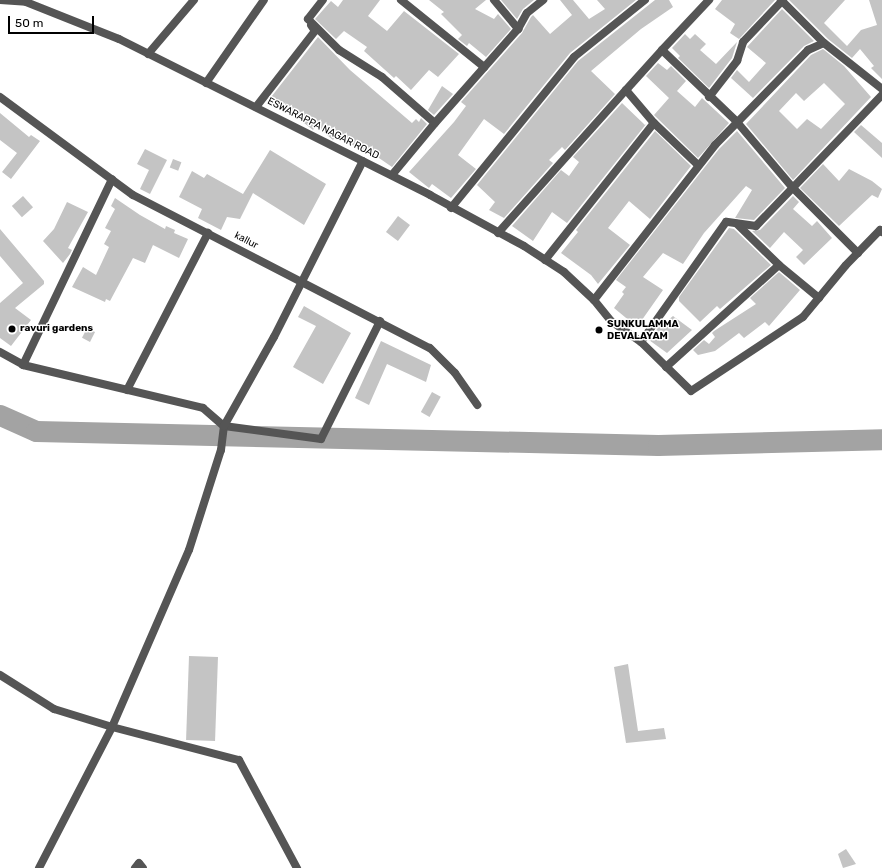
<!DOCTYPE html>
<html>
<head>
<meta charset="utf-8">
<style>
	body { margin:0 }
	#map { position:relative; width:882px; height:868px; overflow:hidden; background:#fff; font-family:Rubik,sans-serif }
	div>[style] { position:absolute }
	.river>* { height:21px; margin:-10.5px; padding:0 10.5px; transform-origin:10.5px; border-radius:10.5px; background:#a3a3a3 }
	.building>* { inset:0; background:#c4c4c4; transform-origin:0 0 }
	.street>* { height:8px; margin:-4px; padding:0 4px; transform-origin:4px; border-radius:4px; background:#555 }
	.dots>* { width:11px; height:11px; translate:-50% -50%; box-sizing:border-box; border:2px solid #fff; border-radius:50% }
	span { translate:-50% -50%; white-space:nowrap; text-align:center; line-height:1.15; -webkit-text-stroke:3px #fff; paint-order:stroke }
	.street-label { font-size:10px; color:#000 }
	.poi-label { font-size:10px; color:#000; font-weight:700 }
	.left { translate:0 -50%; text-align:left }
	.scale { position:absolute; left:8px; top:16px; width:86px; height:18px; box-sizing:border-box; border:2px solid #000; border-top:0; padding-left:5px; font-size:12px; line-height:14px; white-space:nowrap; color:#000; -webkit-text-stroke:3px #fff; paint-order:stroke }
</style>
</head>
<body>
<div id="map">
	<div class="river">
		<i style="left:0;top:415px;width:39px;rotate:24deg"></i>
		<i style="left:36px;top:431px;width:622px;rotate:1.29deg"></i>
		<i style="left:658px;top:445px;width:224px;rotate:-1.5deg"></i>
	</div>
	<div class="building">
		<i style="clip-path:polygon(343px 0,380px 0,368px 16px,387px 31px,404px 11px,459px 54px,438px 77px,429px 70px,411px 90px,396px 76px,394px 78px,364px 51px,367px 47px,344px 31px,336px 39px,315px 19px,331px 1px,338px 7px)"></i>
		<i style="clip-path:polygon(429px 0,486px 0,475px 9px,494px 19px,498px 14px,511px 29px,486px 57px,469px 43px,467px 46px,458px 39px,462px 35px,441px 14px,444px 12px)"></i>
		<i style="clip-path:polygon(501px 0,534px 0,523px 9px,517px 19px)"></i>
		<i style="clip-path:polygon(560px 0,573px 0,589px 19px,605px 9px,597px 0,636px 0,570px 53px,504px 134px,484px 119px,458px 155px,476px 169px,451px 198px,432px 184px,429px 188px,409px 172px,454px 122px,466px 106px,461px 102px,522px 33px,531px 17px,533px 15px,550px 34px,572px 15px)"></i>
		<i style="clip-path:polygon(655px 0,669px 0,673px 7px,641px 29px,591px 71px,615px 94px,565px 150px,562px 147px,549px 160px,553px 163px,504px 218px,489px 210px,495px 202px,477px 185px,578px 61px)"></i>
		<i style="clip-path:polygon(722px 0,775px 0,739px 39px,730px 33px,735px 24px,715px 9px)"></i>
		<i style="clip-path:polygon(789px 0,845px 0,824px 23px,847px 46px,861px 30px,877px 25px,869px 0,882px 0,882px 79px,871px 68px,874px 66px,860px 49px,852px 58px,828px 39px)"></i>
		<i style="clip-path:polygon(782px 9px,814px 41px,804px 46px,753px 98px,731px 78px,737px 70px,749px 82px,766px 63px,747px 47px)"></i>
		<i style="clip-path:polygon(685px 34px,690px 39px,695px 34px,706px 44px,700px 50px,716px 64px,737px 42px,732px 58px,709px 88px,678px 58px,680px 56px,672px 48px)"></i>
		<i style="clip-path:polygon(318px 37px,350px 70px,412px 123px,416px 119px,419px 122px,421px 118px,427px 124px,392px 167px,366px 149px,363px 153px,338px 134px,333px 140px,316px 126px,313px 130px,280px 104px,277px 107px,268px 101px)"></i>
		<i style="clip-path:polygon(evenodd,823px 49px,844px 66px,871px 97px,793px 180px,746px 124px,811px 55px,823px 49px,824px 83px,845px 104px,821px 129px,807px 119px,797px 129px,779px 111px,796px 93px,804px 101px,824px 83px)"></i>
		<i style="clip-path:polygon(658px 63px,667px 70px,671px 66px,686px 81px,677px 91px,695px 107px,702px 98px,729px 123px,698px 158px,654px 115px,669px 98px,646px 76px)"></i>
		<i style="clip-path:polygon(442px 86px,453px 94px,434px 115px,428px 110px)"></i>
		<i style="clip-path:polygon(622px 103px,645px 125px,647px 123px,567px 223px,552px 212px,533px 241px,512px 226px,561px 170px,569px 176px,579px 162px,573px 157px)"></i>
		<i style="clip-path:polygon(0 113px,29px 137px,31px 135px,40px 141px,11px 179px,2px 172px,17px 153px,0 140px)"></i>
		<i style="clip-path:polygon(861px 125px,882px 143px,882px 158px,854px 132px)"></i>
		<i style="clip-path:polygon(655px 131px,691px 166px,650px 219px,629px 201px,608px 228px,630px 245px,598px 284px,591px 275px,561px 253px,578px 232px,576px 230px)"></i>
		<i style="clip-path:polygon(737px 131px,785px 188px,754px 220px,735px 218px,752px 190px,746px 186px,704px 233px,683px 264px,663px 253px,643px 277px,663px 290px,637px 327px,614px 308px,624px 294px,622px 292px,626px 287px,616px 280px,719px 149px)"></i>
		<i style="clip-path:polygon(145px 149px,167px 160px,150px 194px,140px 189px,149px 170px,137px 164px)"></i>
		<i style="clip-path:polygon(270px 150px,326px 184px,304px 225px,253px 193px,240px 219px,227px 217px,221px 230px,198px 218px,202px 209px,179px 197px,192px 171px,204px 178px,207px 174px,243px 194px)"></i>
		<i style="left:173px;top:159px;width:9px;height:9px;rotate:21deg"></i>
		<i style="clip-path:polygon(823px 164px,839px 181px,849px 169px,872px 181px,882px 189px,878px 198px,872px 195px,839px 226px,800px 188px)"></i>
		<i style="left:23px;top:196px;width:15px;height:15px;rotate:48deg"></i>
		<i style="clip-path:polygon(793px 196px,799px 202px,793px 209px,812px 226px,817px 221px,832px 238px,804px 265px,796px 257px,803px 250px,784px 232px,770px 248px,752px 231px,760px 230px)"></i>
		<i style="clip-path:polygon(115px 198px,140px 215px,165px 229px,166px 226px,175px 230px,174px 233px,188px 239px,179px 258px,153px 245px,145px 263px,133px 258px,110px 301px,106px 299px,105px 302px,72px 287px,83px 267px,96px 275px,109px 247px,104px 244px,111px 231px,105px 228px,115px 209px,111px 206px)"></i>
		<i style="clip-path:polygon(67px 202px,88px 212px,68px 248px,72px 250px,70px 254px,63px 263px,43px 241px,54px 229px)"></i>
		<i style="left:398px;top:216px;width:15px;height:20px;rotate:37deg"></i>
		<i style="clip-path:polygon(729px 228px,734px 229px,771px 265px,720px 309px,717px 306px,700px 322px,679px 301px,679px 297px)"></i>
		<i style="clip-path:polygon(0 229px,44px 281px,44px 284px,15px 308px,31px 320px,11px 346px,0 338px,0 303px,23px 283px,0 256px)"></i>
		<i style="clip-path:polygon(779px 272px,800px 290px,769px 326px,765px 322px,744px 338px,739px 333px,715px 351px,698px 355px,693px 350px,704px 340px,709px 344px,715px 337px,712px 333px,714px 331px,756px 304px,750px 298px)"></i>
		<i style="clip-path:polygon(304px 306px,351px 333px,323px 384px,293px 367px,316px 326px,298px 317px)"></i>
		<i style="clip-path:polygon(673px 316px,692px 330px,667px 353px,649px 340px,664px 319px,667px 321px)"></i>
		<i style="left:87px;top:328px;width:9px;height:11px;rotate:27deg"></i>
		<i style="clip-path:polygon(381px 341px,431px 365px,426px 382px,387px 364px,369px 405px,355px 398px)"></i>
		<i style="left:432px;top:392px;width:10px;height:23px;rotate:29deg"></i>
		<i style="left:189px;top:656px;width:29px;height:84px;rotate:2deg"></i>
		<i style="clip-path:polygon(628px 664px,638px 731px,664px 728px,666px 739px,626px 743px,614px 667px)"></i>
		<i style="clip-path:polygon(846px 849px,856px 864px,843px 868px,838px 854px)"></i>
	</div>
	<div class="street">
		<i style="left:0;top:0;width:26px;rotate:4deg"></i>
		<i style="left:26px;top:2px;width:100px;rotate:21.7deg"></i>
		<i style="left:119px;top:39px;width:348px;rotate:26.6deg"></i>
		<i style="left:430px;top:195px;width:107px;rotate:28.5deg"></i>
		<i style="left:524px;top:246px;width:48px;rotate:33deg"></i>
		<i style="left:564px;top:272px;width:41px;rotate:43deg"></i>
		<i style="left:594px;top:300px;width:27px;rotate:51deg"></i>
		<i style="left:611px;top:321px;width:37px;rotate:35deg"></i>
		<i style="left:401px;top:0;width:107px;rotate:38.9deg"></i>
		<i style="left:494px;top:0;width:38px;rotate:50deg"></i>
		<i style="left:308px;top:19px;width:44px;rotate:45deg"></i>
		<i style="left:339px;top:50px;width:51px;rotate:32.1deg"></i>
		<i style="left:382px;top:77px;width:70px;rotate:41deg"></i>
		<i style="left:308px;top:19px;width:24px;rotate:-52deg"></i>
		<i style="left:824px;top:43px;width:74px;rotate:38.4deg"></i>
		<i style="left:662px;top:50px;width:69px;rotate:-46.8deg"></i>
		<i style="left:148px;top:54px;width:71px;rotate:-49.6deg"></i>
		<i style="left:206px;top:83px;width:101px;rotate:-55.1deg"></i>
		<i style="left:626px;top:90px;width:54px;rotate:-48deg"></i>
		<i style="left:662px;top:50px;width:104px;rotate:43.8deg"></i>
		<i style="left:737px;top:122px;width:87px;rotate:49.7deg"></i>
		<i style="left:793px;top:188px;width:92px;rotate:45deg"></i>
		<i style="left:882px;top:95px;width:182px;rotate:133.9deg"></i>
		<i style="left:756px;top:226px;width:30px;rotate:-172deg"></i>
		<i style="left:726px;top:222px;width:147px;rotate:125.3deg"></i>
		<i style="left:641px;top:342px;width:70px;rotate:44.4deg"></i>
		<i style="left:691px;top:391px;width:134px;rotate:-33.5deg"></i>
		<i style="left:803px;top:317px;width:67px;rotate:-50.4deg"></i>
		<i style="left:846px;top:265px;width:49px;rotate:-45.8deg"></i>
		<i style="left:880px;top:230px;width:3px;rotate:45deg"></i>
		<i style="left:0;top:97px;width:165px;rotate:36.4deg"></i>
		<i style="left:133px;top:195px;width:334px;rotate:27.3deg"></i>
		<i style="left:430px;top:348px;width:35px;rotate:45deg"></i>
		<i style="left:455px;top:373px;width:39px;rotate:55deg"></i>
		<i style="left:709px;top:97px;width:46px;rotate:-52.1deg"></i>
		<i style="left:737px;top:61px;width:20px;rotate:-72deg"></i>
		<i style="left:743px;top:42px;width:58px;rotate:-46.4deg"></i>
		<i style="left:256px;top:107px;width:96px;rotate:-52.2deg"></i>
		<i style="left:315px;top:31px;width:7px;rotate:-124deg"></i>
		<i style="left:392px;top:175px;width:67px;rotate:-50.4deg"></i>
		<i style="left:435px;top:123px;width:125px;rotate:-48.6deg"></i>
		<i style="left:518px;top:29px;width:18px;rotate:-61deg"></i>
		<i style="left:527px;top:13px;width:21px;rotate:-39deg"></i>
		<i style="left:451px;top:208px;width:195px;rotate:-50.8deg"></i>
		<i style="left:574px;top:57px;width:91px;rotate:-38.8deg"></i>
		<i style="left:737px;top:224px;width:59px;rotate:44.3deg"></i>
		<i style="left:498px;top:233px;width:192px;rotate:-48.2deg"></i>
		<i style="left:626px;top:90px;width:43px;rotate:49.7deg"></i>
		<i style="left:654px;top:123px;width:61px;rotate:43.7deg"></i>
		<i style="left:545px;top:260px;width:175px;rotate:-51.5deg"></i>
		<i style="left:594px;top:300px;width:197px;rotate:-52deg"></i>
		<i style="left:715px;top:145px;width:133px;rotate:-45.6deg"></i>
		<i style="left:808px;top:50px;width:17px;rotate:-24deg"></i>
		<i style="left:824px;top:43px;width:61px;rotate:-135deg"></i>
		<i style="left:0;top:352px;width:26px;rotate:29deg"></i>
		<i style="left:23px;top:365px;width:185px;rotate:13.4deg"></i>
		<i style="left:203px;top:408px;width:28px;rotate:41deg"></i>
		<i style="left:224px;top:426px;width:98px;rotate:7.6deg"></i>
		<i style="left:321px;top:439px;width:132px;rotate:-63.4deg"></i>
		<i style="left:23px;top:365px;width:206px;rotate:-64.4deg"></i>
		<i style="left:666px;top:367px;width:152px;rotate:-42.1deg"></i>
		<i style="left:779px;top:265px;width:52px;rotate:39.5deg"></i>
		<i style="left:127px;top:390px;width:177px;rotate:-62.7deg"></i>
		<i style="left:0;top:675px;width:64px;rotate:32.2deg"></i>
		<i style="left:54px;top:709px;width:61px;rotate:17.2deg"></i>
		<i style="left:112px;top:727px;width:131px;rotate:14.6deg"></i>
		<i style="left:239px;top:760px;width:123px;rotate:61.8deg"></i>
		<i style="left:39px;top:868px;width:159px;rotate:-62.6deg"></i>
		<i style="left:112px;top:727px;width:193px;rotate:-66.5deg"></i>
		<i style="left:189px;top:550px;width:105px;rotate:-72.3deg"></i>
		<i style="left:221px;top:450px;width:24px;rotate:-83deg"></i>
		<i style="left:224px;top:426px;width:102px;rotate:-60.7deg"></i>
		<i style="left:274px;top:337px;width:197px;rotate:-63.2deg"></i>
		<i style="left:135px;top:868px;width:6px;rotate:-51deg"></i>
		<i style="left:139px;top:863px;width:6px;rotate:51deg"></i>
	</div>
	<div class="dots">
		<i style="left:12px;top:329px;background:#000"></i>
		<i style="left:599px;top:330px;background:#000"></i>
	</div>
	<div class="street-label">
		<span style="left:323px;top:129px;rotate:27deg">ESWARAPPA NAGAR ROAD</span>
		<span style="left:246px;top:241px;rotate:27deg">kallur</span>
	</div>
	<div class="poi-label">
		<span class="left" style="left:607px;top:330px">SUNKULAMMA<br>DEVALAYAM</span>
		<span class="left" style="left:20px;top:329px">ravuri gardens</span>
	</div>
	<div class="scale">50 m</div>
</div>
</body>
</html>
